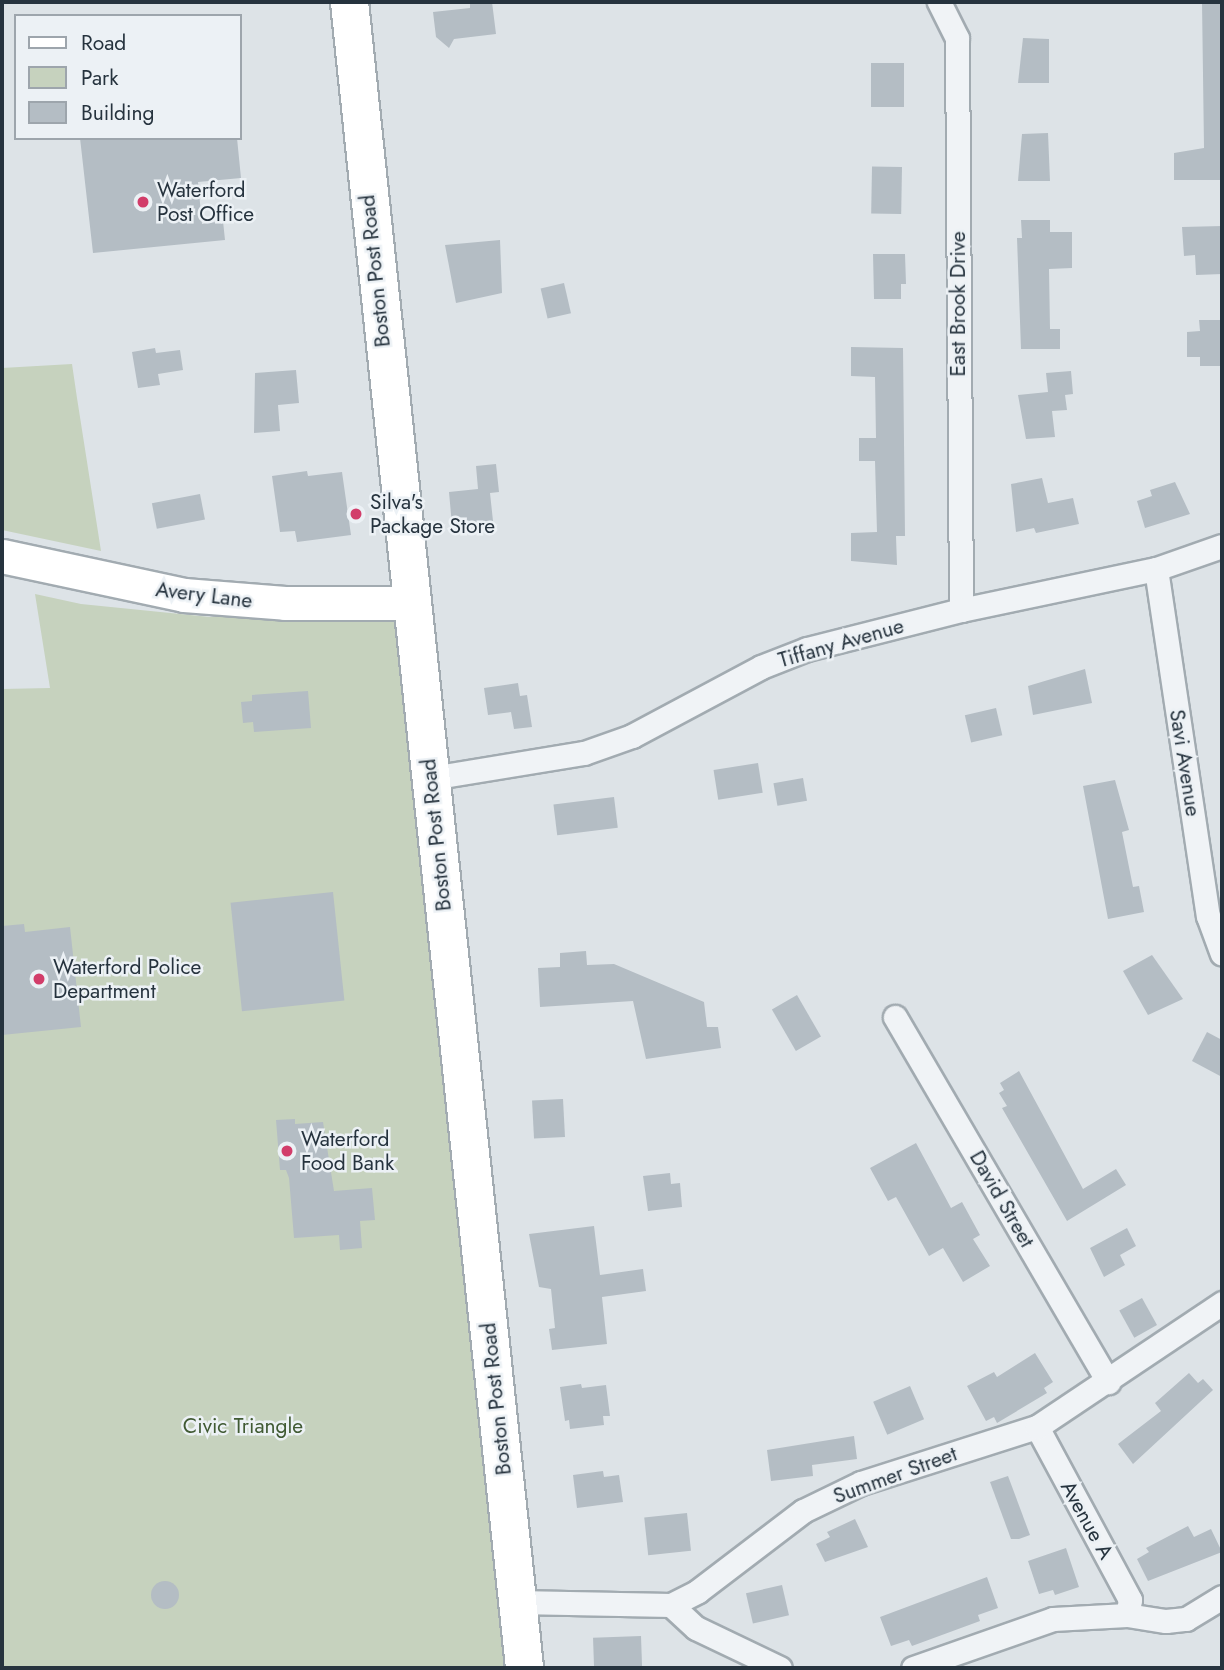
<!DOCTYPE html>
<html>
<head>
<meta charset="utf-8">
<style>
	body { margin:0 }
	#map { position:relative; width:1224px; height:1670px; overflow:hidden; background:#dde3e7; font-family:Jost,sans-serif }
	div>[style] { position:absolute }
	.green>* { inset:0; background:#c6d2be }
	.building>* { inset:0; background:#b4bdc4; transform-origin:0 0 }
	.round { border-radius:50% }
	.roads { filter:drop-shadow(2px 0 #a2abb1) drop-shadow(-2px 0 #a2abb1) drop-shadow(0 2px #a2abb1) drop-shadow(0 -2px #a2abb1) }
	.street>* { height:23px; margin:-11.5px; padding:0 11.5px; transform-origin:11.5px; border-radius:11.5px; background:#f0f3f6 }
	.secondary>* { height:33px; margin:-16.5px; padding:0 16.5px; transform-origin:16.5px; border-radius:16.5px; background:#fff }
	.primary>* { height:37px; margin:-18.5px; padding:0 18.5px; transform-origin:18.5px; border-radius:18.5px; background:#fff }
	.dots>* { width:19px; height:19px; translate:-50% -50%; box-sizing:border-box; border:4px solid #ecf1f5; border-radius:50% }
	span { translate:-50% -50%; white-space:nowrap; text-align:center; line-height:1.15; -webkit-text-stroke:5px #ecf1f5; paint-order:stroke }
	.poi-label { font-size:21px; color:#26333e }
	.left { translate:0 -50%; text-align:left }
	.street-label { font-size:21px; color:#26333e }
	.park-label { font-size:21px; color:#405a33 }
	.frame { position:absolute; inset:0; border:4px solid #26333e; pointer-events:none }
	.legend { position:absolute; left:14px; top:14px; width:228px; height:126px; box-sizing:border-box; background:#ecf1f5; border:2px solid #9da5ac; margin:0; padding:9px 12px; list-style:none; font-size:21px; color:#26333e }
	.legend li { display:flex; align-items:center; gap:14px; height:35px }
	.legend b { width:35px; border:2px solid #9da5ac }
</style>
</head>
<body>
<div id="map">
	<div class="green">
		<i style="clip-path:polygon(72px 364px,77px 398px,101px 551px,2px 530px,2px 368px)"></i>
		<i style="clip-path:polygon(35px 594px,81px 604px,210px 617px,410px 603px,508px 1668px,2px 1668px,2px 689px,50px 688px)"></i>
	</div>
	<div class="building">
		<i style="clip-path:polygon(470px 2px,492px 2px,496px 34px,454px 39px,449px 48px,436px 37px,433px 12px,470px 8px)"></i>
		<i style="clip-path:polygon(1202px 2px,1222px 2px,1222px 180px,1174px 180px,1174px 153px,1204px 148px)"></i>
		<i style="clip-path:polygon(1023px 38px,1049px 39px,1049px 83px,1018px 83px)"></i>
		<i style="left:871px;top:63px;width:33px;height:44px"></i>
		<i style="clip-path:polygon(1048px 133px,1050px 181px,1018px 181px,1022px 134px)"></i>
		<i style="clip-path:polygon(80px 138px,237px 138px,241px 178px,198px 182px,202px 224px,223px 221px,225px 240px,93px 253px)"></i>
		<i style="left:902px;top:167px;width:47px;height:30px;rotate:91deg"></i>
		<i style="clip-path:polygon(1021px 220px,1050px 220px,1050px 232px,1072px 232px,1072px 268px,1049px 269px,1050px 329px,1060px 329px,1060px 349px,1021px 349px,1017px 238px,1022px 238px)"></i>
		<i style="clip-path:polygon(1222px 226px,1222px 274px,1196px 275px,1195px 255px,1184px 256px,1182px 227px)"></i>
		<i style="clip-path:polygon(500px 240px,502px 293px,456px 303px,445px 245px)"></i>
		<i style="clip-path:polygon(873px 254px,905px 254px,906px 284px,901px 284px,901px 299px,874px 299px)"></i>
		<i style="left:564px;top:283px;width:31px;height:24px;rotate:77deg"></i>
		<i style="clip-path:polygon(1199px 320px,1222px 320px,1222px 366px,1200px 366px,1200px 357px,1187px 357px,1187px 332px,1200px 331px)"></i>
		<i style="clip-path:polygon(851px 347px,903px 348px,905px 536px,896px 536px,897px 565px,851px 561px,851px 533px,877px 532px,875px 461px,859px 461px,859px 438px,876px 438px,875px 377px,851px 376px)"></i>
		<i style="clip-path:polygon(155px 348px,156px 353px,180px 350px,183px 370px,158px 374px,160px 385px,138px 388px,132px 352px)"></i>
		<i style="clip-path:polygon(296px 370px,299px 403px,278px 405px,280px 431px,254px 433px,255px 373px)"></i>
		<i style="clip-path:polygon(1071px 371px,1073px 394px,1065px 395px,1067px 410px,1052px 411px,1055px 437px,1026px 439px,1018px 395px,1048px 392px,1046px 373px)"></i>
		<i style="clip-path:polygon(496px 464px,499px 492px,490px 493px,493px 521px,452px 525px,449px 492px,478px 489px,476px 466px)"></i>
		<i style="clip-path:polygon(307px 471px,308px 476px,342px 472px,351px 535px,297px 542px,295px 531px,280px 532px,272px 476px)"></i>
		<i style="clip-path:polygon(1042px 478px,1048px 503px,1073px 498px,1079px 524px,1036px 533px,1034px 528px,1016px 532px,1011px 484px)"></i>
		<i style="clip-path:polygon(1175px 482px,1190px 514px,1145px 528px,1137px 501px,1152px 496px,1150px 490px)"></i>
		<i style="left:200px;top:494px;width:26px;height:49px;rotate:79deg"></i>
		<i style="clip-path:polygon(1085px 669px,1092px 703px,1033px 715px,1028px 686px)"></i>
		<i style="clip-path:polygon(518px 683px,520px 696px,527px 695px,532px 727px,514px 729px,511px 712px,488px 715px,484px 688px)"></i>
		<i style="clip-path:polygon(308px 691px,311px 728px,254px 732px,253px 722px,243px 723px,241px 702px,252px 701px,252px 695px)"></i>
		<i style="left:996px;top:708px;width:28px;height:32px;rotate:77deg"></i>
		<i style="left:758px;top:763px;width:30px;height:45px;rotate:81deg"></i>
		<i style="left:803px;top:778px;width:23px;height:30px;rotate:80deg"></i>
		<i style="clip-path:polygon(1115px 780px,1129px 830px,1122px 832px,1133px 887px,1139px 886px,1144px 912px,1108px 919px,1083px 786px)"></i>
		<i style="left:614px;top:797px;width:31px;height:61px;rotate:83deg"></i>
		<i style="left:333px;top:892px;width:109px;height:103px;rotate:84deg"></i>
		<i style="clip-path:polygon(24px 924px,25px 932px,70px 927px,81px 1027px,2px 1035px,2px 926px)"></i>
		<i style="clip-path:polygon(586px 951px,587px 965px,614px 964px,704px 1002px,707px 1027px,718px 1027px,721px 1048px,646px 1059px,633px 1001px,540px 1007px,538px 968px,560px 967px,560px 953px)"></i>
		<i style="clip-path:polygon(1152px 955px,1183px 999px,1148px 1015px,1123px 971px)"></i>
		<i style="left:797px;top:995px;width:48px;height:29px;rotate:60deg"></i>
		<i style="clip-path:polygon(1207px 1032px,1222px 1040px,1222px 1077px,1192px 1061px)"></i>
		<i style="clip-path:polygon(1019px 1071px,1083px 1189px,1116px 1169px,1126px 1185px,1067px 1221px,1002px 1108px,1007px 1106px,999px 1093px,1004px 1090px,1000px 1083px)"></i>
		<i style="left:563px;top:1099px;width:38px;height:31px;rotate:87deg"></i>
		<i style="clip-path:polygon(295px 1119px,295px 1124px,323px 1122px,334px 1191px,372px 1188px,375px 1220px,360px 1221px,362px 1248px,340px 1250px,339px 1235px,294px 1238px,289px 1178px,286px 1170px,280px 1170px,276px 1120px)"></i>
		<i style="clip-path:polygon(916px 1143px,951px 1208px,962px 1202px,980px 1235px,973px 1239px,990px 1266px,963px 1282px,943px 1248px,929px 1256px,896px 1197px,888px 1201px,870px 1168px)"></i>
		<i style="clip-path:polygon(670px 1173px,671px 1184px,680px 1183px,682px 1207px,648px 1211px,643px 1176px)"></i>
		<i style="clip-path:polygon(594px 1226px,600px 1275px,643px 1269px,646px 1291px,602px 1297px,607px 1344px,552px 1350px,549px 1329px,555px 1328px,551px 1289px,539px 1287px,529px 1234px)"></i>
		<i style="clip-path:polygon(1127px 1228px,1136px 1246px,1120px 1255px,1125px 1265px,1104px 1277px,1090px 1248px)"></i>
		<i style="left:1142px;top:1298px;width:31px;height:26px;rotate:61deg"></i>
		<i style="clip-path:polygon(1035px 1353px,1053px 1382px,1044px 1388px,1047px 1393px,997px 1423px,994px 1417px,986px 1421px,967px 1386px,994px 1372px,997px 1377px)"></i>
		<i style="clip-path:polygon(1189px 1373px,1198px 1383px,1203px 1379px,1213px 1390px,1133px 1464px,1118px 1444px,1161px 1411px,1155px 1403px)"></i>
		<i style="clip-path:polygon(581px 1384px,582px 1388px,606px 1385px,610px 1416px,603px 1416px,604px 1425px,570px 1429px,569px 1420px,565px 1421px,560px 1387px)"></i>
		<i style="left:910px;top:1386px;width:36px;height:40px;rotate:67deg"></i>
		<i style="clip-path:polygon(854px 1436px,857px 1459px,812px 1465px,813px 1476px,771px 1481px,767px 1450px)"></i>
		<i style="clip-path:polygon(603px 1471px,604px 1477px,619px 1475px,623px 1502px,577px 1508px,573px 1475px)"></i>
		<i style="clip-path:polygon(1008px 1476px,1030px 1535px,1019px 1539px,1011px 1539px,990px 1482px)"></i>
		<i style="left:687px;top:1513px;width:38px;height:43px;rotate:84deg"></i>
		<i style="clip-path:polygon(855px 1519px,868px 1547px,825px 1562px,816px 1544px,830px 1537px,827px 1532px)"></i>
		<i style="clip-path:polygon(1188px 1526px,1194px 1537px,1211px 1529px,1222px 1552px,1148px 1581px,1137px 1559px,1149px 1552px,1146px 1548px)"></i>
		<i style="clip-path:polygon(1066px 1548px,1079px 1587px,1055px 1595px,1053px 1590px,1039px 1594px,1028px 1561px)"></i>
		<i style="clip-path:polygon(987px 1577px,998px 1608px,978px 1615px,980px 1621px,912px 1646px,909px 1640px,891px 1646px,880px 1617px)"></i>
		<i class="round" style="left:151px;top:1581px;width:28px;height:28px"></i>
		<i style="left:782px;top:1585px;width:31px;height:37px;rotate:77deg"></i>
		<i style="left:641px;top:1636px;width:32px;height:48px;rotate:88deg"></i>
	</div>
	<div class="roads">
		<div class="street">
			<i style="left:939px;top:2px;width:40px;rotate:63.4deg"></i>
			<i style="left:957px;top:38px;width:572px;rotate:89.6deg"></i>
			<i style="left:1156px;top:569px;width:351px;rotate:81.5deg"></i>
			<i style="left:1208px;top:916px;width:40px;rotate:69.8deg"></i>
			<i style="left:431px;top:778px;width:155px;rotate:-9.3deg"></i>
			<i style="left:584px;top:753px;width:51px;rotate:-19.5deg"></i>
			<i style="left:632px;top:736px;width:146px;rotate:-28.1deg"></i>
			<i style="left:761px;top:667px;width:49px;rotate:-21.4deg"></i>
			<i style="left:807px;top:649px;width:159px;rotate:-14.2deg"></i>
			<i style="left:961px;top:610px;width:199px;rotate:-11.9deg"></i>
			<i style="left:1156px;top:569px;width:70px;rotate:-19.2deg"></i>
			<i style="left:895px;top:1017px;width:423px;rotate:59.7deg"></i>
			<i style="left:1037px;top:1427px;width:196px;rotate:61.7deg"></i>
			<i style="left:1130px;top:1600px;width:15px;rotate:101deg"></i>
			<i style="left:517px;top:1602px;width:154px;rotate:1.1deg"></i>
			<i style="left:671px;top:1605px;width:30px;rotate:-27deg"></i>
			<i style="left:698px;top:1591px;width:132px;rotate:-37.3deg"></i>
			<i style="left:803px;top:1511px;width:64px;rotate:-25.8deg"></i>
			<i style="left:861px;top:1483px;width:185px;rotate:-17.7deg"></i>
			<i style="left:1037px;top:1427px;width:223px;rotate:-33.8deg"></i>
			<i style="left:671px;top:1605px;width:34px;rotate:43deg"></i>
			<i style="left:696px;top:1628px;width:93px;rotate:25.5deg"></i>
			<i style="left:913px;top:1668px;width:148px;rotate:-19.3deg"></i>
			<i style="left:1053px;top:1619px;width:74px;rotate:-3.1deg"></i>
			<i style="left:1127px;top:1615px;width:39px;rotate:9deg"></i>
			<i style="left:1166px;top:1621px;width:20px;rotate:-6deg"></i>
			<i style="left:1186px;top:1619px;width:42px;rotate:-31.4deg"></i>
		</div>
		<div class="secondary">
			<i style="left:2px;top:556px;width:186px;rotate:12.1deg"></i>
			<i style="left:184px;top:595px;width:101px;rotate:4.5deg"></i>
			<i style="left:285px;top:603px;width:125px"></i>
		</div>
		<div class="primary">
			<i style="left:349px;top:2px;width:1675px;rotate:84deg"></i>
		</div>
	</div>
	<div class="dots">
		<i style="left:143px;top:202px;background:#d23d6a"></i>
		<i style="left:356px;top:514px;background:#d23d6a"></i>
		<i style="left:39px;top:979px;background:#d23d6a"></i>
		<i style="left:287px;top:1151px;background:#d23d6a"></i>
	</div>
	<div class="poi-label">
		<span class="left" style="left:157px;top:202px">Waterford<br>Post Office</span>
		<span class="left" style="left:370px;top:514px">Silva's<br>Package Store</span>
		<span class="left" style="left:53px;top:979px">Waterford Police<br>Department</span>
		<span class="left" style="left:301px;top:1151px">Waterford<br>Food Bank</span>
	</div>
	<div class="street-label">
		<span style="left:375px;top:271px;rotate:-96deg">Boston Post Road</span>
		<span style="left:958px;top:304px;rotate:-90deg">East Brook Drive</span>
		<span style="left:204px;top:595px;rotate:7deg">Avery Lane</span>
		<span style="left:841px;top:643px;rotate:-16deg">Tiffany Avenue</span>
		<span style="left:1185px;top:763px;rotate:81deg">Savi Avenue</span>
		<span style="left:436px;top:835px;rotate:-96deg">Boston Post Road</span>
		<span style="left:1002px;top:1199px;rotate:60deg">David Street</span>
		<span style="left:496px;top:1399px;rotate:-96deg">Boston Post Road</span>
		<span style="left:895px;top:1475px;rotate:-20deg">Summer Street</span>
		<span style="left:1087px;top:1520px;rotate:61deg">Avenue A</span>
	</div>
	<div class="park-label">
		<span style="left:243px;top:1426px">Civic Triangle</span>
	</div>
	<div class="frame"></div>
	<ul class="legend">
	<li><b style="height:9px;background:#fff"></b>Road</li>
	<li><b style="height:19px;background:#c6d2be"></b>Park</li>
	<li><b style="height:19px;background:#b4bdc4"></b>Building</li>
	</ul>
</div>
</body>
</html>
